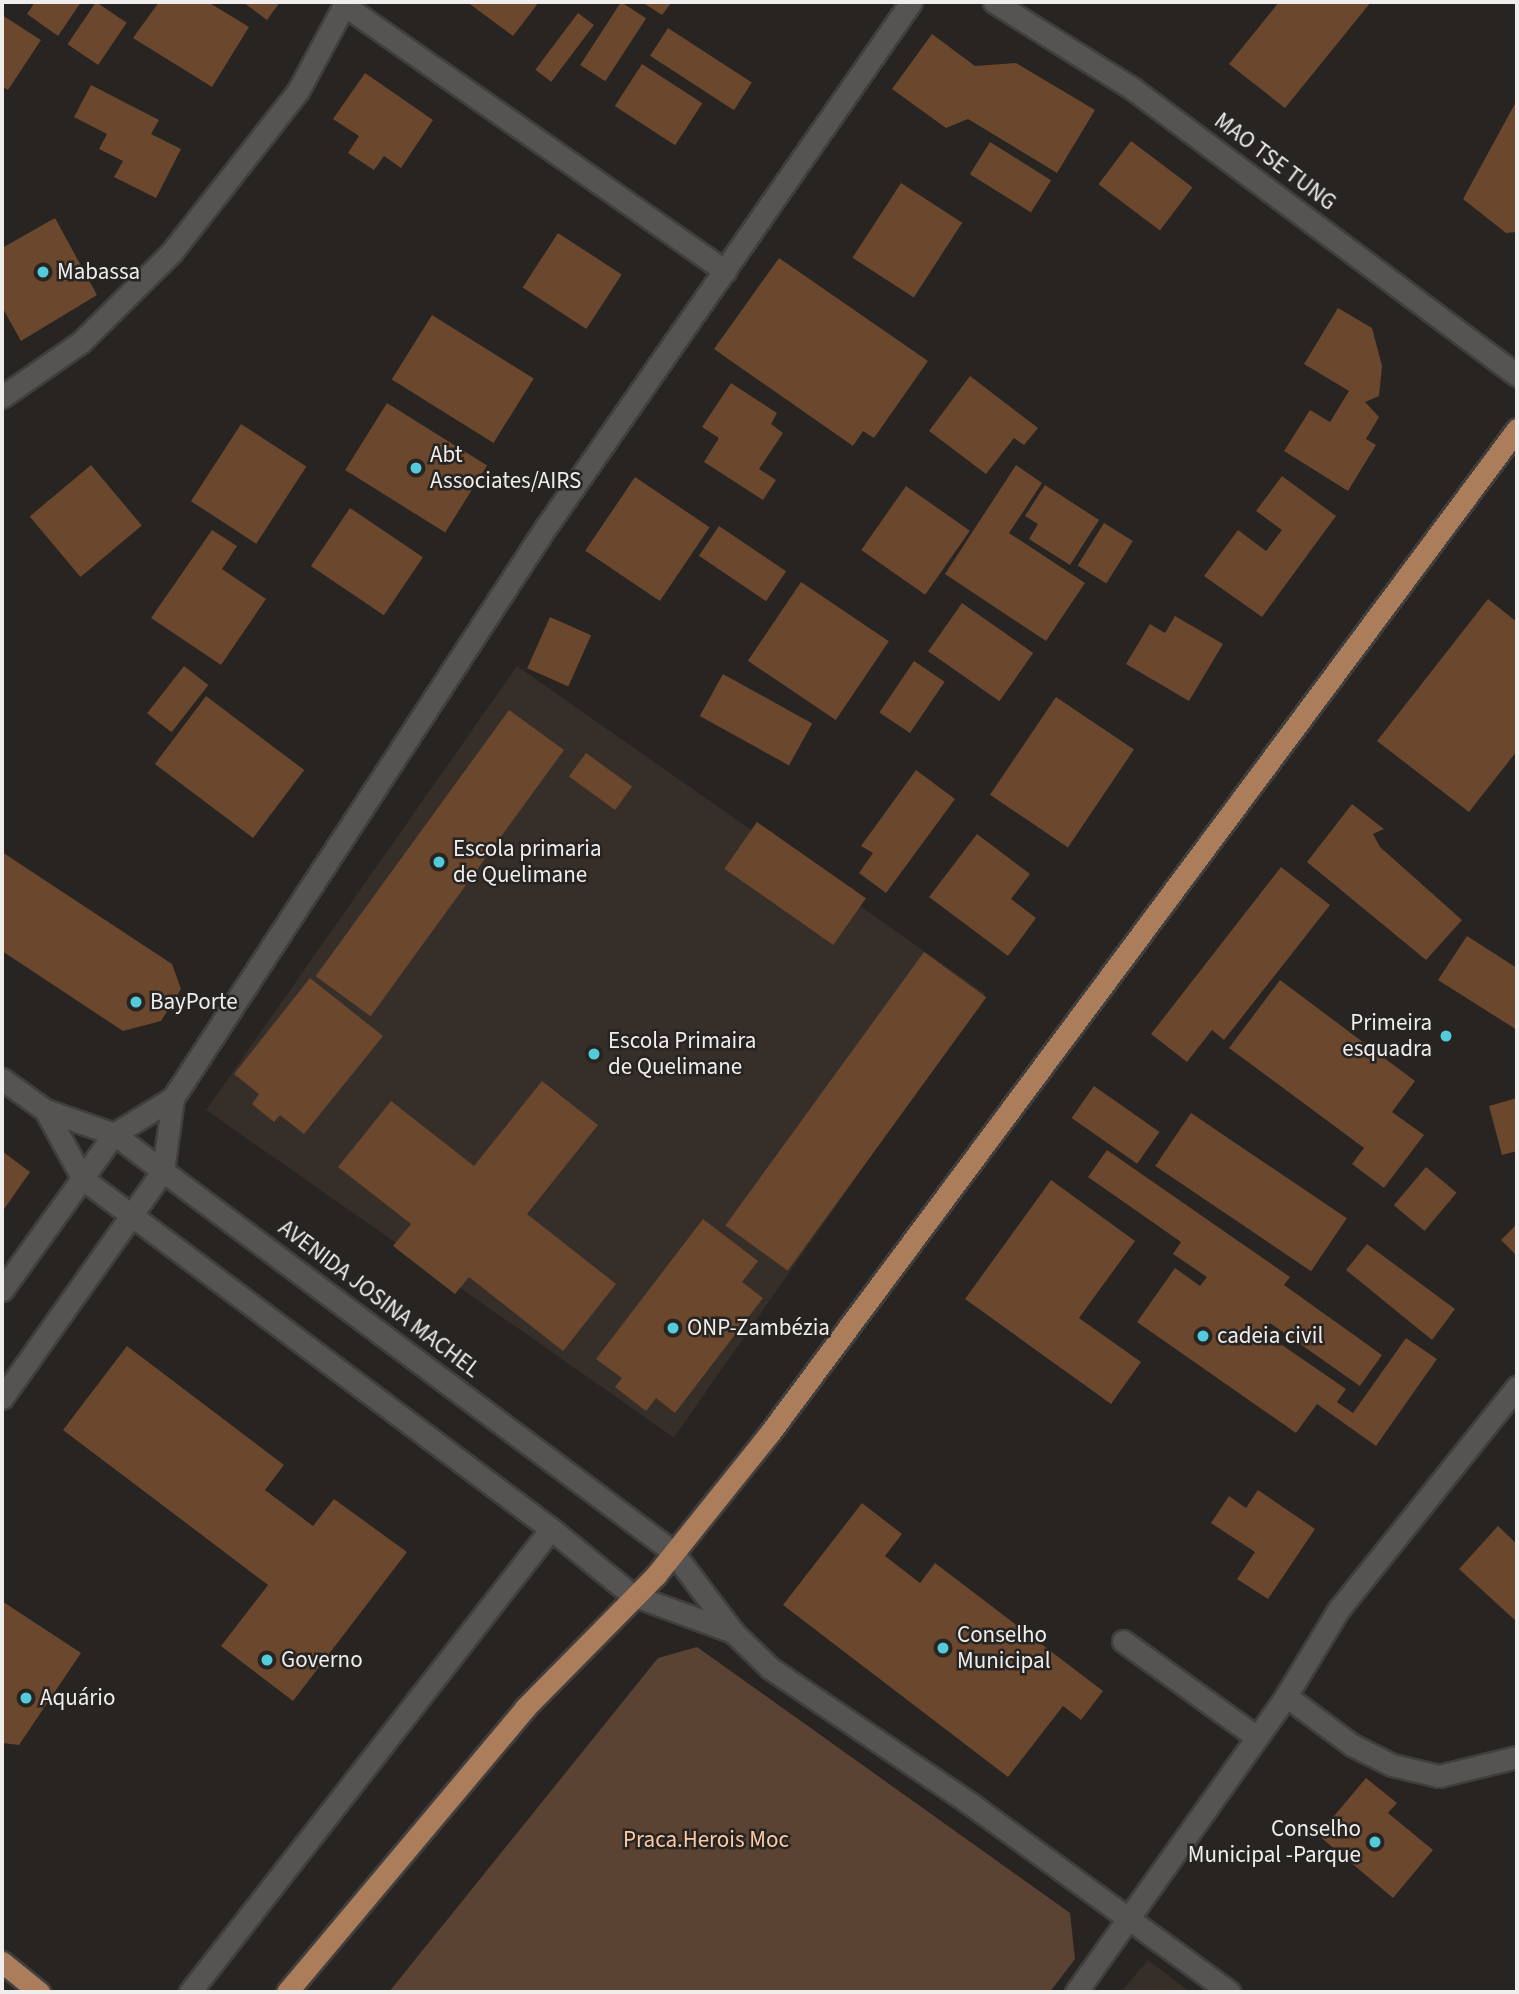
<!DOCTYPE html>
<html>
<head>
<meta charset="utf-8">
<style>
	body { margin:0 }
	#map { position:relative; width:1519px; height:1994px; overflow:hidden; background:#272422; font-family:"Source Sans 3",sans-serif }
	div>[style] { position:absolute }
	.built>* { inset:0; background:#362f29; transform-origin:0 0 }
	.green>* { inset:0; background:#5a4333 }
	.building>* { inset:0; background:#6a472d; transform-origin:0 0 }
	.roads { filter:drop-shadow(2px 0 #413e3e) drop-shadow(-2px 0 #413e3e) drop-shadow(0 2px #413e3e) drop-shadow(0 -2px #413e3e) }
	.minor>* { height:21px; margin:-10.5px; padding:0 10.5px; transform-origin:10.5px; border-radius:10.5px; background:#565452 }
	.major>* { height:21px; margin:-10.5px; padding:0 10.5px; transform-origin:10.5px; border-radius:10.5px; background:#ab7d5a }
	.dots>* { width:19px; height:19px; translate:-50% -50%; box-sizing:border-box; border:4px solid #272422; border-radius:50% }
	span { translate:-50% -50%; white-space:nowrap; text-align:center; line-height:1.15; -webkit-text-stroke:5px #272422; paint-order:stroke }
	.street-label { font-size:23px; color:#f0eeed }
	.poi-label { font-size:23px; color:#f0eeed }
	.left { translate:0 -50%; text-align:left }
	.right { translate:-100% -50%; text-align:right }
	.park-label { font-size:23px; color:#fccaa6 }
	.frame { position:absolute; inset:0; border:4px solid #f0eeed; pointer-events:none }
</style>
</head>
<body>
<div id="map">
	<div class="built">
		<i style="left:517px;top:666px;width:571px;height:542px;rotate:35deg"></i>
		<i style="clip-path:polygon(1148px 1960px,1190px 1992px,1121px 1992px)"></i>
	</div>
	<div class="green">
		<i style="clip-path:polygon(697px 1647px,1070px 1913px,1075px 1959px,1050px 1992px,389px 1992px,658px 1658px)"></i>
	</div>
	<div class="building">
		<i style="clip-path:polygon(35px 2px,81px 2px,58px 36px,27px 14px)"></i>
		<i style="left:96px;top:2px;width:37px;height:51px;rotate:34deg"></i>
		<i style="clip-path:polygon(159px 2px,208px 2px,249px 27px,212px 87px,133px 38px)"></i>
		<i style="clip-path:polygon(243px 2px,280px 2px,267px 20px)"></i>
		<i style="clip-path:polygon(467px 2px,539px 2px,513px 36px)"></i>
		<i style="left:621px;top:2px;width:30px;height:75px;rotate:33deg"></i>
		<i style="clip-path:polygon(642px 2px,672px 2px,662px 15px)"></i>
		<i style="clip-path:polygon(1279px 2px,1371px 2px,1285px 108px,1229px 64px)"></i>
		<i style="left:578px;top:13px;width:20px;height:71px;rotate:37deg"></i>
		<i style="clip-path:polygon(2px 15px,41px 40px,8px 90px,2px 86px)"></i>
		<i style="left:668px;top:28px;width:100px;height:33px;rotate:33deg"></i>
		<i style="clip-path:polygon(932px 34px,975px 66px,1016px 63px,1095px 110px,1057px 173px,968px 119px,946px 128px,892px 89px)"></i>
		<i style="left:642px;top:64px;width:72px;height:50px;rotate:33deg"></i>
		<i style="clip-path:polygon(365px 73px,433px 120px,401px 168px,384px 156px,374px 170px,348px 153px,359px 136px,333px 119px)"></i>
		<i style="clip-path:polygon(91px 85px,159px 120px,151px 134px,181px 149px,156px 198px,114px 177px,123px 161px,99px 149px,107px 134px,74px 117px)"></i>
		<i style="clip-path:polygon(1517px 100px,1517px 232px,1506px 233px,1463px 199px)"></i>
		<i style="left:1131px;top:141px;width:77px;height:54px;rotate:37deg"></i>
		<i style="left:990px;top:142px;width:72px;height:38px;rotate:32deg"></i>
		<i style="left:901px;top:183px;width:73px;height:89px;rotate:33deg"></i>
		<i style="clip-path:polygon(55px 218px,97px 295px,21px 341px,2px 307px,2px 248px)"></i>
		<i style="left:558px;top:233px;width:76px;height:65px;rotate:33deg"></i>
		<i style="clip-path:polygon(779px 258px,928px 361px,874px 438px,863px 431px,853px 446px,714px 349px)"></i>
		<i style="clip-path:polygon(1338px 308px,1372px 328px,1382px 366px,1379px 396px,1365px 402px,1379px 417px,1366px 439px,1376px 445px,1348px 491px,1284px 451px,1310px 410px,1330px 422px,1349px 391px,1304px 364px)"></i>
		<i style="left:432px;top:315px;width:120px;height:76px;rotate:32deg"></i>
		<i style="clip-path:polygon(970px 376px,1038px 428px,1024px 445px,1014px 438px,986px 474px,929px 431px)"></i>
		<i style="clip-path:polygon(731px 383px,777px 413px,771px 424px,783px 433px,759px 469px,776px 480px,763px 500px,704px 462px,719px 438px,702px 427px)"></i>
		<i style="left:387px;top:403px;width:118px;height:79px;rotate:32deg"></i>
		<i style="left:241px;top:424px;width:78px;height:92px;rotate:33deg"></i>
		<i style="left:91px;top:465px;width:79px;height:80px;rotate:50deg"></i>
		<i style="clip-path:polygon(1016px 465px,1042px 483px,1009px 533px,1085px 583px,1046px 641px,945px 574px)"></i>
		<i style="clip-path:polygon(1282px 476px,1336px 516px,1262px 617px,1204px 576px,1238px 530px,1266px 551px,1282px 530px,1256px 511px)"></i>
		<i style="left:635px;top:477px;width:90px;height:89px;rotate:34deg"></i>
		<i style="clip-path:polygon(1045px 485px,1099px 520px,1070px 565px,1029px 539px,1038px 524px,1025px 516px)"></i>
		<i style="left:906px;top:486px;width:78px;height:78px;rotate:35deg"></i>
		<i style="left:350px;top:508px;width:88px;height:70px;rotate:34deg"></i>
		<i style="left:1104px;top:523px;width:34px;height:50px;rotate:32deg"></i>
		<i style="left:719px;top:526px;width:81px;height:36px;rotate:34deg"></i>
		<i style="clip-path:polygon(212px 530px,237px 546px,222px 569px,266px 599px,221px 665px,151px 618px)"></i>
		<i style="left:801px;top:582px;width:106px;height:95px;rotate:34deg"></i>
		<i style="clip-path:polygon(1488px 599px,1517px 622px,1517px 751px,1469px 812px,1377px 741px)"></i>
		<i style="left:962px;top:603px;width:87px;height:59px;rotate:35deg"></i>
		<i style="clip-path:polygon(1175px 616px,1223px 644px,1189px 701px,1126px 664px,1150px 624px,1165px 633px)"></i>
		<i style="left:550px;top:617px;width:45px;height:56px;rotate:24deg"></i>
		<i style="left:914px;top:661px;width:37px;height:62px;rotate:34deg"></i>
		<i style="left:184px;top:666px;width:31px;height:60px;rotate:38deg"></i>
		<i style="left:723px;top:674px;width:102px;height:48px;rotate:29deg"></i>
		<i style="left:206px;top:696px;width:123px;height:85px;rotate:37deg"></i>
		<i style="left:1056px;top:697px;width:94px;height:118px;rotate:34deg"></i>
		<i style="left:509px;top:710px;width:68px;height:329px;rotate:36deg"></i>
		<i style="left:586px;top:753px;width:57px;height:29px;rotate:36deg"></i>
		<i style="clip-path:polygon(916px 770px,955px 799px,886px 893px,859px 873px,873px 853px,861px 846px)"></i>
		<i style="clip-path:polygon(1352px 804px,1384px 829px,1373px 834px,1380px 847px,1462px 920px,1426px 960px,1307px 862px)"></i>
		<i style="left:757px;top:822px;width:133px;height:57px;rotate:35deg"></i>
		<i style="clip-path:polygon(977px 834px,1030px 874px,1011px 899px,1036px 918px,1008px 956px,929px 897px)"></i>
		<i style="clip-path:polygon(2px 852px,172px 964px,181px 989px,161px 1021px,123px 1031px,2px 951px)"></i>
		<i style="clip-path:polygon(1281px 867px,1330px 905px,1224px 1040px,1212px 1030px,1187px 1062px,1151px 1034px)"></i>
		<i style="clip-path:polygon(1467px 936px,1517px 968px,1517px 1030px,1438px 980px)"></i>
		<i style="left:924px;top:952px;width:77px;height:338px;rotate:36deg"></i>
		<i style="clip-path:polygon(310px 978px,383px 1036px,304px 1134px,280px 1115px,274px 1122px,252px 1104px,259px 1094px,234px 1074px)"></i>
		<i style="clip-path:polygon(1280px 980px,1415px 1081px,1392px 1112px,1424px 1135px,1384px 1188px,1352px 1164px,1364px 1148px,1229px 1048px)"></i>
		<i style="clip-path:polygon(542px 1081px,598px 1125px,527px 1214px,616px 1284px,563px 1351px,469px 1277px,455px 1294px,393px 1246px,411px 1224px,338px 1167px,391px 1101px,474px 1166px)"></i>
		<i style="left:1094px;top:1086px;width:80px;height:39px;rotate:35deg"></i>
		<i style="clip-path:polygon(1517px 1098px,1517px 1151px,1502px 1155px,1489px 1106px)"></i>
		<i style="left:1191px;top:1113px;width:188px;height:64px;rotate:34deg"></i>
		<i style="clip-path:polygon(1107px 1150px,1290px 1277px,1284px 1285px,1382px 1355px,1360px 1386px,1270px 1323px,1263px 1332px,1346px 1389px,1337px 1402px,1353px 1413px,1406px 1338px,1437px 1359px,1376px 1446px,1317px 1404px,1296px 1433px,1137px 1322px,1175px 1268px,1200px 1286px,1207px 1277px,1173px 1254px,1181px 1242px,1088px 1177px)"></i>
		<i style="clip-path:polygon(2px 1151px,30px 1172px,2px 1212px)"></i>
		<i style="left:1426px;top:1167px;width:40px;height:50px;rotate:40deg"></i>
		<i style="clip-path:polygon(1051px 1180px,1135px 1241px,1079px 1318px,1141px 1362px,1111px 1404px,965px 1299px)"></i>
		<i style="clip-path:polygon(703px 1219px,758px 1261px,742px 1282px,763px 1298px,675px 1413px,656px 1398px,646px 1411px,615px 1387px,622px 1378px,596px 1359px)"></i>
		<i style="clip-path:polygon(1517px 1224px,1517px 1256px,1501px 1240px)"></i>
		<i style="clip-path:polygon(1367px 1244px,1455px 1309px,1432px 1340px,1346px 1270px)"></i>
		<i style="clip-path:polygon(127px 1346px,284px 1465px,265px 1490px,313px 1526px,334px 1499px,407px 1552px,293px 1701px,221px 1646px,268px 1585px,63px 1430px)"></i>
		<i style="clip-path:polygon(1258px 1490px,1315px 1529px,1268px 1599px,1237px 1579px,1255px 1552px,1211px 1523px,1229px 1496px,1246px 1508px)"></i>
		<i style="clip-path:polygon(862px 1503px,902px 1534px,885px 1556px,920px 1583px,935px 1563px,1103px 1691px,1081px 1720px,1063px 1706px,1008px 1777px,783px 1605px)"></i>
		<i style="clip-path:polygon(1498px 1526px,1517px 1544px,1517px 1622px,1459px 1569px)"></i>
		<i style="clip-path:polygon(2px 1601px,81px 1653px,19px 1745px,2px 1743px)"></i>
		<i style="clip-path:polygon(1366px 1778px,1397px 1803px,1388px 1813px,1433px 1850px,1393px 1898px,1318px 1835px)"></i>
	</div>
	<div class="roads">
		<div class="minor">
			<i style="left:994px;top:2px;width:164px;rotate:32deg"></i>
			<i style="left:1133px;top:89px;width:479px;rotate:36.7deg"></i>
			<i style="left:344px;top:5px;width:465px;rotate:34.9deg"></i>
			<i style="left:2px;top:397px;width:96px;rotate:-34.8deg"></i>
			<i style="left:81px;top:342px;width:127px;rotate:-44.7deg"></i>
			<i style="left:171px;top:253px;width:206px;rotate:-51.9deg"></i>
			<i style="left:298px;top:91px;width:101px;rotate:-61.7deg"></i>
			<i style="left:2px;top:1079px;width:53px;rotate:35.8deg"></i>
			<i style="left:45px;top:1110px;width:73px;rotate:19.2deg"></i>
			<i style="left:114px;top:1134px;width:61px;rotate:37.1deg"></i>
			<i style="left:163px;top:1171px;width:635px;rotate:36.74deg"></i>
			<i style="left:672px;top:1551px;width:101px;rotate:53deg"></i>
			<i style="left:733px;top:1632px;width:52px;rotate:44.2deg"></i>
			<i style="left:770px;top:1668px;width:244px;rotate:34.1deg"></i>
			<i style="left:972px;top:1805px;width:318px;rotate:36deg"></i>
			<i style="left:45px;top:1110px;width:79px;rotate:61.2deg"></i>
			<i style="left:83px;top:1179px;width:584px;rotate:36.79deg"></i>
			<i style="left:551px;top:1529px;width:104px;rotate:39.2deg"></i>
			<i style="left:632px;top:1595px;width:108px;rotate:20.1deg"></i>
			<i style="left:2px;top:1290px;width:192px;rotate:-54.3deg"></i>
			<i style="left:114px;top:1134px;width:69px;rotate:-31.4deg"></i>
			<i style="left:173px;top:1098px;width:682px;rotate:-56.85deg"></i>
			<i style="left:546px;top:527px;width:639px;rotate:-55.19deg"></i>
			<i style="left:2px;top:1398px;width:278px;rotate:-54.7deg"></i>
			<i style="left:163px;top:1171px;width:74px;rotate:-82.2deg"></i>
			<i style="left:1123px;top:1641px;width:163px;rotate:35.7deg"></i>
			<i style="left:1286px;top:1696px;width:82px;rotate:36.6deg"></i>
			<i style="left:1352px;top:1745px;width:45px;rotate:26.6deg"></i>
			<i style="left:1392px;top:1765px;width:48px;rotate:13.2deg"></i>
			<i style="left:1439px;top:1776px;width:80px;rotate:-13.7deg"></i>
			<i style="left:190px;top:1992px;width:587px;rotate:-52.06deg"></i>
			<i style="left:1076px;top:1992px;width:363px;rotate:-54.6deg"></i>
			<i style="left:1286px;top:1696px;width:102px;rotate:-58.7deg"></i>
			<i style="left:1339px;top:1609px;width:285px;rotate:-51.3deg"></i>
		</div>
		<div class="major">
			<i style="left:2px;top:1962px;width:48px;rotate:39deg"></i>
			<i style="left:287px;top:1992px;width:371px;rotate:-50deg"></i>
			<i style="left:525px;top:1708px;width:187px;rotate:-45.4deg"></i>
			<i style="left:656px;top:1575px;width:181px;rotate:-51.3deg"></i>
			<i style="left:769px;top:1434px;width:1253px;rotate:-53.34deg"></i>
		</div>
	</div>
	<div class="dots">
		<i style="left:43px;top:272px;background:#53cbdb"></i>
		<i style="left:416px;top:468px;background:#53cbdb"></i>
		<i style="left:439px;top:862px;background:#53cbdb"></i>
		<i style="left:136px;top:1002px;background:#53cbdb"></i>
		<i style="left:1446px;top:1036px;background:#53cbdb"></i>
		<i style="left:594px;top:1054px;background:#53cbdb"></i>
		<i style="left:673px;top:1328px;background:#53cbdb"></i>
		<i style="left:1203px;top:1336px;background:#53cbdb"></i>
		<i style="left:943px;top:1648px;background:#53cbdb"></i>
		<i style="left:267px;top:1660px;background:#53cbdb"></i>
		<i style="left:26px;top:1698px;background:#53cbdb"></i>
		<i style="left:1375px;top:1842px;background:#53cbdb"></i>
	</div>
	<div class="street-label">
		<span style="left:1275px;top:162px;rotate:37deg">MAO TSE TUNG</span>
		<span style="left:379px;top:1299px;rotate:37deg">AVENIDA JOSINA MACHEL</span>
	</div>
	<div class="poi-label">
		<span class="left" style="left:57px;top:272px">Mabassa</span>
		<span class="left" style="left:430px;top:468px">Abt<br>Associates/AIRS</span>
		<span class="left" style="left:453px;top:862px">Escola primaria<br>de Quelimane</span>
		<span class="left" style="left:150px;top:1002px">BayPorte</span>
		<span class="right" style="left:1432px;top:1036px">Primeira<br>esquadra</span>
		<span class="left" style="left:608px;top:1054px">Escola Primaira<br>de Quelimane</span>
		<span class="left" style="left:687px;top:1328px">ONP-Zambézia</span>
		<span class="left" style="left:1217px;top:1336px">cadeia civil</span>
		<span class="left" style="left:957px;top:1648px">Conselho<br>Municipal</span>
		<span class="left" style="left:281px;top:1660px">Governo</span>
		<span class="left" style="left:40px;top:1698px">Aquário</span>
		<span class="right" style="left:1361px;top:1842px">Conselho<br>Municipal -Parque</span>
	</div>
	<div class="park-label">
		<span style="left:706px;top:1840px">Praca.Herois Moc</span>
	</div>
	<div class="frame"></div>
</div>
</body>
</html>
